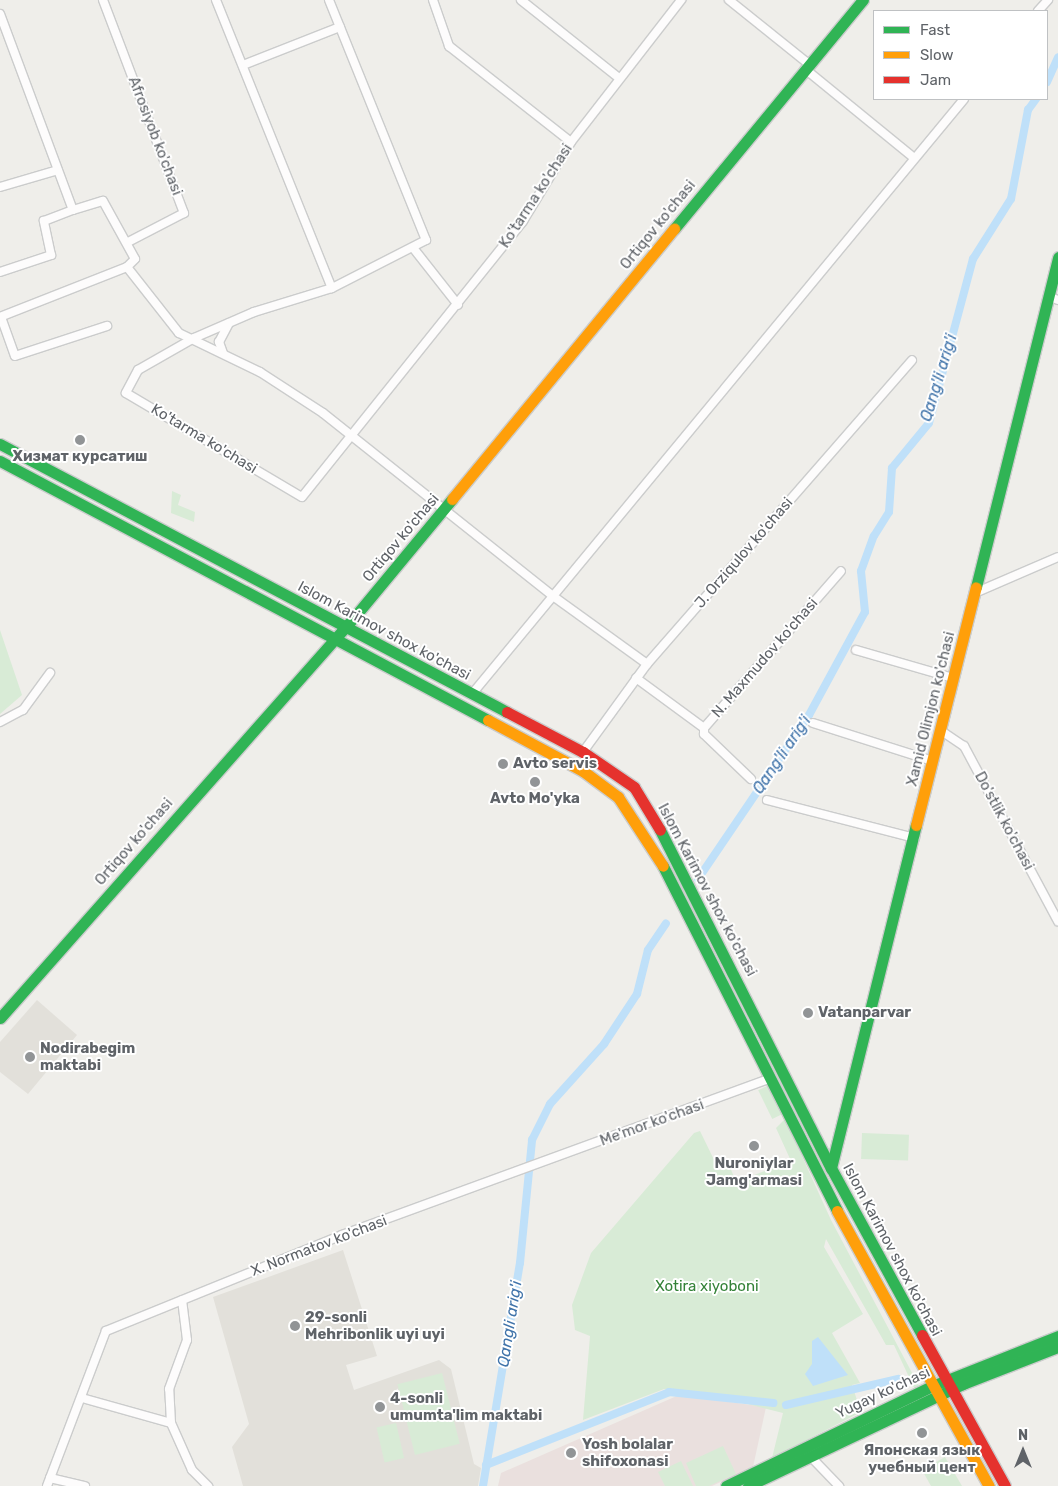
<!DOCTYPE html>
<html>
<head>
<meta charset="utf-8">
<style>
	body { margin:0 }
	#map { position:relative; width:1058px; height:1486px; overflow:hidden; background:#efeeea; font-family:Rubik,sans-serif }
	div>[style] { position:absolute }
	.education>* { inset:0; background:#e2e0da }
	.medical>* { inset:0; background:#eae0de }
	.green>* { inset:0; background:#d8ebd6; transform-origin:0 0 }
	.water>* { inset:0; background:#bfe0f9 }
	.canal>* { height:8px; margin:-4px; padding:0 4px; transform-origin:4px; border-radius:4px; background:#bfe0f9 }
	.roads { filter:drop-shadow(1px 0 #cbcccc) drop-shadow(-1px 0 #cbcccc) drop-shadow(0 1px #cbcccc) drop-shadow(0 -1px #cbcccc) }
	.street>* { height:8px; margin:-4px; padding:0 4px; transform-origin:4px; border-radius:4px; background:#fdfcfc }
	.fast>* { height:11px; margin:-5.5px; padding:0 5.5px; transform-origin:5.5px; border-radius:5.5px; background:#30b455 }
	.slow>* { height:11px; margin:-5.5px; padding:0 5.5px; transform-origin:5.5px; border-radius:5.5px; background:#ff9f0a }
	.jam>* { height:11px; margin:-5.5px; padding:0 5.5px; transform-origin:5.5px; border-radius:5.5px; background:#e5322d }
	.dots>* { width:14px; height:14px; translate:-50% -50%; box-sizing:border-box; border:2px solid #fff; border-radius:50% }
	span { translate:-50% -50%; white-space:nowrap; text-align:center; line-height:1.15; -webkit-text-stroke:4px #fff; paint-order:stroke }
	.street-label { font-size:15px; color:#5f6368 }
	.poi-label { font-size:15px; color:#5f6368; font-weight:700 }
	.left { translate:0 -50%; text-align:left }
	.park-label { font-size:15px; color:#348238 }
	.water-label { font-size:16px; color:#4174aa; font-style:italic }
	.legend { position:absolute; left:873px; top:10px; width:175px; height:90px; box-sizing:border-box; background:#fff; border:1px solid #bfc1c3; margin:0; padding:6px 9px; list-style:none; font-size:15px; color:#5f6368 }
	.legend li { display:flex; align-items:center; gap:10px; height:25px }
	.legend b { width:25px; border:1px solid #bfc1c3 }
	.north { position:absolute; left:998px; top:1426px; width:50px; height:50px; -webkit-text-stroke:4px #fff; paint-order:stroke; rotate:0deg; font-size:14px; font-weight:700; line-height:20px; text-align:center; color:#5f6368 }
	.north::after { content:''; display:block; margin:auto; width:18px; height:22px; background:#5f6368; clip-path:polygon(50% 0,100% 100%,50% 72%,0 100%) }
</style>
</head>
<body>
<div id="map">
	<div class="education">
		<i style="clip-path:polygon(37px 1000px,77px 1035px,28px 1094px,0 1072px,0 1042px)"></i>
		<i style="clip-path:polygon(343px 1250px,377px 1356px,346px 1365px,354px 1390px,439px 1360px,451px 1369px,474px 1464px,481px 1468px,478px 1486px,243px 1486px,232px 1447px,249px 1424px,213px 1297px)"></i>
	</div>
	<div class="medical">
		<i style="clip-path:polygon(679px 1395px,766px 1407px,753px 1467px,712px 1486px,498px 1486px,501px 1473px)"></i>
	</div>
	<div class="green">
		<i style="clip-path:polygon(172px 491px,181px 495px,178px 505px,195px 512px,194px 522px,171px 513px)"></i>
		<i style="clip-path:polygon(0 630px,22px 695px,0 714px)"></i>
		<i style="left:769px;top:1085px;width:32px;height:12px;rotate:64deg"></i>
		<i style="clip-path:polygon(785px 1119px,831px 1220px,919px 1386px,915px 1390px,894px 1345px,886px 1345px,826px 1239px,824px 1247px,863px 1314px,832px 1333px,860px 1383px,852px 1385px,861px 1412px,772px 1458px,783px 1413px,728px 1399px,664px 1389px,583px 1420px,590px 1336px,575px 1330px,572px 1305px,591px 1253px,694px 1133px,700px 1131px,719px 1170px,730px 1167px,736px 1182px,791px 1161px,776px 1128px)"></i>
		<i style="left:862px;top:1133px;width:47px;height:26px;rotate:2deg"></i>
		<i style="left:442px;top:1373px;width:73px;height:46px;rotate:76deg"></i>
		<i style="left:396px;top:1423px;width:36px;height:20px;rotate:77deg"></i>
		<i style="clip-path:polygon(723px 1446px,736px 1474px,709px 1486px,696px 1486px,686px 1463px)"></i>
		<i style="clip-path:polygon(945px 1457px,962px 1486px,931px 1486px,922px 1470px)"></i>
		<i style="clip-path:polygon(681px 1461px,693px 1486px,665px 1486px,658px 1472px)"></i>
	</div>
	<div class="water">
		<i style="clip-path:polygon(818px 1337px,848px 1375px,813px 1386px,805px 1374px,812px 1364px,812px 1341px)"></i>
	</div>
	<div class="canal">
		<i style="left:1047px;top:82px;width:27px;rotate:-66deg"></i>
		<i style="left:698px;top:879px;width:198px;rotate:-55.9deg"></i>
		<i style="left:809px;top:715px;width:117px;rotate:-61.5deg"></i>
		<i style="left:865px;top:612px;width:41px;rotate:-95.6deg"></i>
		<i style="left:861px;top:571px;width:37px;rotate:-70deg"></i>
		<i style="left:874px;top:536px;width:28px;rotate:-58deg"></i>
		<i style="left:889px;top:512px;width:44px;rotate:-86.1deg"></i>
		<i style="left:892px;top:468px;width:58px;rotate:-50.6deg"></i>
		<i style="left:929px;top:423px;width:170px;rotate:-75deg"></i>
		<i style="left:973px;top:259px;width:71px;rotate:-57.7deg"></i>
		<i style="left:1011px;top:199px;width:91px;rotate:-79.2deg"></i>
		<i style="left:1028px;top:110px;width:14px;rotate:-54deg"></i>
		<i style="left:786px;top:1405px;width:115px;rotate:-13.1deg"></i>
		<i style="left:486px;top:1465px;width:197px;rotate:-21.7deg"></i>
		<i style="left:669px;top:1392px;width:105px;rotate:6deg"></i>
		<i style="left:483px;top:1486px;width:226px;rotate:-80.6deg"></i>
		<i style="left:520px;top:1263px;width:124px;rotate:-84.4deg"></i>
		<i style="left:532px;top:1140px;width:40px;rotate:-63.4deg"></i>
		<i style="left:550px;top:1104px;width:81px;rotate:-48deg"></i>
		<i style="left:604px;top:1044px;width:60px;rotate:-56.6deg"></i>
		<i style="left:637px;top:994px;width:45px;rotate:-76deg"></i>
		<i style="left:648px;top:950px;width:32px;rotate:-56deg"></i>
	</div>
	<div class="roads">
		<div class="street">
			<i style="left:103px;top:0;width:228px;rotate:69.2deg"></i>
			<i style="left:184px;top:213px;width:63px;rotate:152.6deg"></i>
			<i style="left:216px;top:0;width:310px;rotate:68.1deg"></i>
			<i style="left:332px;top:288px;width:82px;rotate:162.9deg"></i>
			<i style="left:254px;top:312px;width:65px;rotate:156.6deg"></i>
			<i style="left:194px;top:338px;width:64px;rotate:150.3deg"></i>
			<i style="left:138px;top:370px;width:26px;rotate:118deg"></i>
			<i style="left:126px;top:393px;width:204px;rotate:30.6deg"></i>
			<i style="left:302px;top:497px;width:354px;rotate:-51.3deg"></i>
			<i style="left:523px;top:221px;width:92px;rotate:-58.7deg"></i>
			<i style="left:571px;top:142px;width:180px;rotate:-52.2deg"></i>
			<i style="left:329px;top:0;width:259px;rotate:68deg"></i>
			<i style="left:426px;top:240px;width:106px;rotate:152.9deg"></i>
			<i style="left:433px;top:0;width:49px;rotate:70.8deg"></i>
			<i style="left:449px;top:46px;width:155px;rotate:38.2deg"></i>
			<i style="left:521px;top:0;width:125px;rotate:38.5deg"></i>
			<i style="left:729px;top:0;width:102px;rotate:38.7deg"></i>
			<i style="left:1038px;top:11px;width:15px;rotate:-48deg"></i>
			<i style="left:0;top:14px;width:209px;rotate:69.6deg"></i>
			<i style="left:73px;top:210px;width:31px;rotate:-17deg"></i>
			<i style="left:103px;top:201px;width:66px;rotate:61.1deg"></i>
			<i style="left:135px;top:259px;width:11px;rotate:135deg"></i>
			<i style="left:127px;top:267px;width:136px;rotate:158.5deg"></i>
			<i style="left:243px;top:65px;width:104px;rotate:-21.4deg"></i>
			<i style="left:805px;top:69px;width:141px;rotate:39.2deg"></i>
			<i style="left:0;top:187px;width:60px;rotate:-16.3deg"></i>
			<i style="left:414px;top:249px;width:71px;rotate:51.8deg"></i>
			<i style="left:127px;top:267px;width:84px;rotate:51.8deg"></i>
			<i style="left:179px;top:333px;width:90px;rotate:25.7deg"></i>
			<i style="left:260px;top:372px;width:75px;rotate:33.1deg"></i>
			<i style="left:323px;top:413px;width:294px;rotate:38.5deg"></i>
			<i style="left:553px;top:596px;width:116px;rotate:35.9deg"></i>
			<i style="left:0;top:272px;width:54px;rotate:-18.4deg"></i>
			<i style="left:51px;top:255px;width:35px;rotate:-102deg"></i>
			<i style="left:44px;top:221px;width:31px;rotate:-21deg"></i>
			<i style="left:1048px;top:296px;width:11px;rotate:22deg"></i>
			<i style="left:1px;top:317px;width:41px;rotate:70.3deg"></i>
			<i style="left:15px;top:356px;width:97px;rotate:-18.1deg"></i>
			<i style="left:223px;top:353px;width:12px;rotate:-110deg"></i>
			<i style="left:219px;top:342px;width:21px;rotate:-62deg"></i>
			<i style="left:977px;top:592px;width:88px;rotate:-23.4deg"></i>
			<i style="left:856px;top:650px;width:101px;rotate:16.1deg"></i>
			<i style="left:636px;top:678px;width:84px;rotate:36.3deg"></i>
			<i style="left:704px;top:728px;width:208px;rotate:-48.9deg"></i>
			<i style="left:472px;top:694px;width:772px;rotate:-50.41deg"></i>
			<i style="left:0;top:722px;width:26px;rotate:-28deg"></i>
			<i style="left:23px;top:710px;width:46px;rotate:-53.9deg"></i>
			<i style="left:813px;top:723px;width:126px;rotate:17.6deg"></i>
			<i style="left:704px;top:728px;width:6px;rotate:90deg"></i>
			<i style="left:704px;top:734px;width:65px;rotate:43.8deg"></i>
			<i style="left:940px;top:730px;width:29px;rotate:34deg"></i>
			<i style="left:964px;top:746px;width:199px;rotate:61.8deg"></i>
			<i style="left:583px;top:752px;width:109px;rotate:-54deg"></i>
			<i style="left:647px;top:664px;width:403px;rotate:-48.9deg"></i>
			<i style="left:767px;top:800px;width:153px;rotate:14.4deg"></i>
			<i style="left:82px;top:1398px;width:92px;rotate:15.7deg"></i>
			<i style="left:171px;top:1423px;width:51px;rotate:65.9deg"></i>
			<i style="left:192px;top:1470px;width:23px;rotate:45deg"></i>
			<i style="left:171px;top:1423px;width:34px;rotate:-93deg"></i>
			<i style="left:169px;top:1389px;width:52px;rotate:-69.8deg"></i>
			<i style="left:187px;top:1340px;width:40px;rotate:-97.1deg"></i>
			<i style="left:810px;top:1456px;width:42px;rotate:46deg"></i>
			<i style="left:50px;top:1478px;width:36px;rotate:13deg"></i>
			<i style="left:47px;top:1486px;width:166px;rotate:-69.2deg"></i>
			<i style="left:106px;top:1331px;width:255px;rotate:-22.1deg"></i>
			<i style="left:342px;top:1235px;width:456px;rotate:-20.1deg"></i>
		</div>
		<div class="fast">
			<i style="left:674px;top:229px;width:297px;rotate:-50.5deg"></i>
			<i style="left:0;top:444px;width:573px;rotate:27.86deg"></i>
			<i style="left:0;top:461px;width:552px;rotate:27.96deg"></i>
			<i style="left:976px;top:587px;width:340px;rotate:-76deg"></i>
			<i style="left:660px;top:830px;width:379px;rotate:63.2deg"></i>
			<i style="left:831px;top:1168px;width:190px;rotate:61.4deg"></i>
			<i style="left:663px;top:866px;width:386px;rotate:63.2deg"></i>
			<i style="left:0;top:1018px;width:538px;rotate:-48.54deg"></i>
			<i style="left:356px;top:615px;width:151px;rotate:-50.4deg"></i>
			<i style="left:831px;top:1168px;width:353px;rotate:-76.1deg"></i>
			<i style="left:726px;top:1486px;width:229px;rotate:-25.9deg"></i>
			<i style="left:932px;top:1386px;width:136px;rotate:-21.6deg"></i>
			<i style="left:748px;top:1486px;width:238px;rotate:-25.4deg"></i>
			<i style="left:963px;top:1384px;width:102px;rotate:-21.3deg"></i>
		</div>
		<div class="slow">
			<i style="left:452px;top:499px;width:350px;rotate:-50.6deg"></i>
			<i style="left:488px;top:720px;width:108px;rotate:28.2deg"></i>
			<i style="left:583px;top:771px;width:44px;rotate:36.6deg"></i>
			<i style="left:618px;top:797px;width:82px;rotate:56.9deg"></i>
			<i style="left:916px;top:825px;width:245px;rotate:-75.9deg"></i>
			<i style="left:837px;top:1211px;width:314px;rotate:61.1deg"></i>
		</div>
		<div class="jam">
			<i style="left:507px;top:712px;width:86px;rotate:27.8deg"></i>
			<i style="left:583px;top:752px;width:62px;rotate:34.5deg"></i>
			<i style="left:634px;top:787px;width:50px;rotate:58.8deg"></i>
			<i style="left:922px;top:1335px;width:172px;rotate:61.2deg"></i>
		</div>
	</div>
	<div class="dots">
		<i style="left:80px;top:440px;background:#919496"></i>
		<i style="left:503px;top:764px;background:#919496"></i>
		<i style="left:535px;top:782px;background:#919496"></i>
		<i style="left:808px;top:1013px;background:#919496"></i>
		<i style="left:30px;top:1057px;background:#919496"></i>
		<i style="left:754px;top:1146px;background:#919496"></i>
		<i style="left:295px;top:1326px;background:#919496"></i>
		<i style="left:380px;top:1407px;background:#919496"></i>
		<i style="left:922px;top:1433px;background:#919496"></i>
		<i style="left:571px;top:1453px;background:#919496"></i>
	</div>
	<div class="street-label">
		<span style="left:155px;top:136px;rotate:69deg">Afrosiyob ko'chasi</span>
		<span style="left:536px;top:196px;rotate:-57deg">Ko'tarma ko'chasi</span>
		<span style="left:658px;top:225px;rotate:-51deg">Ortiqov ko'chasi</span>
		<span style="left:204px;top:439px;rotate:31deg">Ko'tarma ko'chasi</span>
		<span style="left:401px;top:538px;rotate:-50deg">Ortiqov ko'chasi</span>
		<span style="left:744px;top:553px;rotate:-49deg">J. Orziqulov ko'chasi</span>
		<span style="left:384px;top:631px;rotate:28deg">Islom Karimov shox ko'chasi</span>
		<span style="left:765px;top:658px;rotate:-49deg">N. Maxmudov ko'chasi</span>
		<span style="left:931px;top:709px;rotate:-76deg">Xamid Olimjon ko'chasi</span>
		<span style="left:1004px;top:821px;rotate:62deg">Do'stlik ko'chasi</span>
		<span style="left:134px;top:842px;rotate:-49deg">Ortiqov ko'chasi</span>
		<span style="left:707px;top:890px;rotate:62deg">Islom Karimov shox ko'chasi</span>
		<span style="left:652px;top:1123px;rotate:-20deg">Me'mor ko'chasi</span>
		<span style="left:319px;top:1246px;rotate:-21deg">X. Normatov ko'chasi</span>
		<span style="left:892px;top:1250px;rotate:62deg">Islom Karimov shox ko'chasi</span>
		<span style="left:883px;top:1393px;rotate:-25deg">Yugay ko'chasi</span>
	</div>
	<div class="poi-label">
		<span style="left:80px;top:457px">Хизмат курсатиш</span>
		<span class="left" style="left:513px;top:764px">Avto servis</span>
		<span style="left:535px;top:799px">Avto Mo'yka</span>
		<span class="left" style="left:818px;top:1013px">Vatanparvar</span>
		<span class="left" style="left:40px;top:1057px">Nodirabegim<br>maktabi</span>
		<span style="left:754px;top:1172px">Nuroniylar<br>Jamg'armasi</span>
		<span class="left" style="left:305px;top:1326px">29-sonli<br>Mehribonlik uyi uyi</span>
		<span class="left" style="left:390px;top:1407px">4-sonli<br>umumta'lim maktabi</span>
		<span class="left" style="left:582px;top:1453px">Yosh bolalar<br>shifoxonasi</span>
		<span style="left:922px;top:1459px">Японская язык<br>учебный цент</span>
	</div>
	<div class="park-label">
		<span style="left:707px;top:1287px">Xotira xiyoboni</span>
	</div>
	<div class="water-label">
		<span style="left:939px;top:378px;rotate:-73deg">Qang'li arig'i</span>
		<span style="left:782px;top:755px;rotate:-56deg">Qang'li arig'i</span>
		<span style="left:510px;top:1324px;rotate:-81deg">Qangli arig'i</span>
	</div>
	<ul class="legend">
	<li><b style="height:6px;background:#30b455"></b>Fast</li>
	<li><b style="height:6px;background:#ff9f0a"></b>Slow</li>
	<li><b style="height:6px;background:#e5322d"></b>Jam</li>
	</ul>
	<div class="north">N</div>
</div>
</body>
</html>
